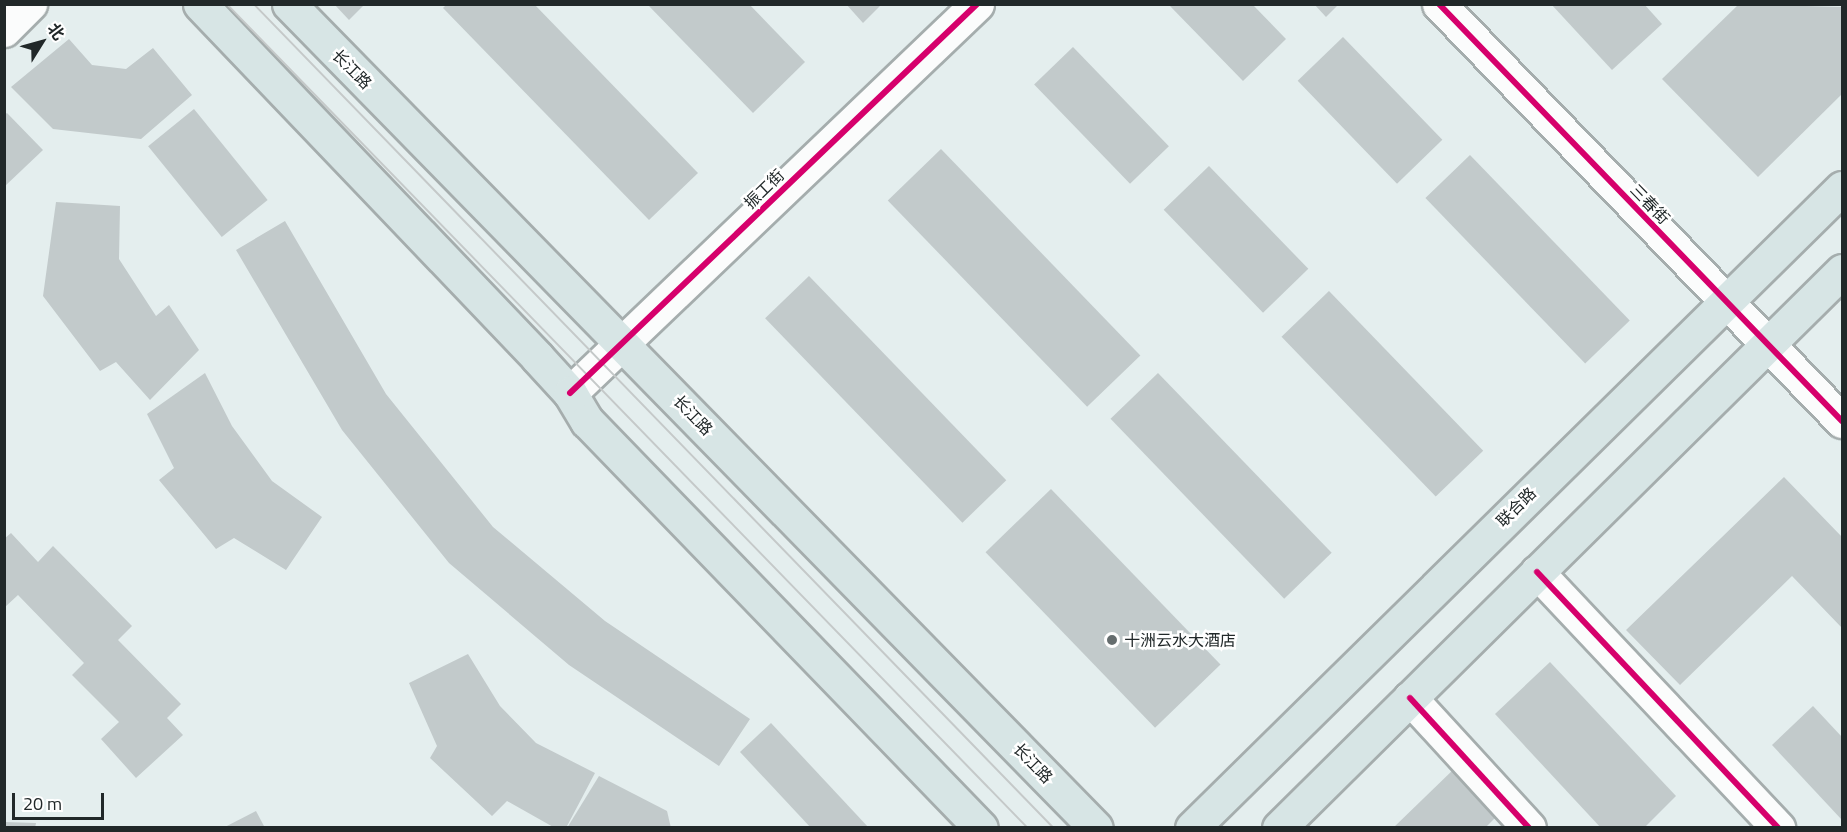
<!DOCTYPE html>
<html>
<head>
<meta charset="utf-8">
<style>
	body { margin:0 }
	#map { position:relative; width:1847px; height:832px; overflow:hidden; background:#e4eeee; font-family:"Titillium Web","Noto Sans SC",sans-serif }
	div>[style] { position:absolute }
	.building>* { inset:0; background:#c2cacb; transform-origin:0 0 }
	.roads { filter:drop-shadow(2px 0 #a5adad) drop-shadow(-2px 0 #a5adad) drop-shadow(0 2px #a5adad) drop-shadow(0 -2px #a5adad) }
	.minor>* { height:33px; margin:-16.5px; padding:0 16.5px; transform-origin:16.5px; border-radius:16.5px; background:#fbfcfc }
	.major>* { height:33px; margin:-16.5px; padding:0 16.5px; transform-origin:16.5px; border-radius:16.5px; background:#d7e5e5 }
	.tram>* { height:1.5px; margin:-0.75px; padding:0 0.75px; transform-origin:0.75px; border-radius:0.75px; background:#c5c9c9 }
	.cycleway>* { height:6px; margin:-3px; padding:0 3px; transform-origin:3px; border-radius:3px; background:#d6006c }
	.dots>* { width:16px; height:16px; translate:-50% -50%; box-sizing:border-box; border:3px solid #fff; border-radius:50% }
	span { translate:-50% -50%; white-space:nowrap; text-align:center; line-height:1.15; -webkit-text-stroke:5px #fff; paint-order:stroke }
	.street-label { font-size:16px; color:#212829 }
	.poi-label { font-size:16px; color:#212829 }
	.left { translate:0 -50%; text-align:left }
	.frame { position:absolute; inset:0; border:6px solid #212829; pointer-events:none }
	.north { position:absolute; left:12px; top:12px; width:60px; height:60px; -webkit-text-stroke:4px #fff; paint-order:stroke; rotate:53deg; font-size:16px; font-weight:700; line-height:24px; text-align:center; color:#212829 }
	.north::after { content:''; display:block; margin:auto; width:21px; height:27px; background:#212829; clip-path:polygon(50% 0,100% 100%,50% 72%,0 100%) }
	.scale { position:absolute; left:12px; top:793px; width:92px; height:27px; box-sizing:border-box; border:3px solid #212829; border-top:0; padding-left:8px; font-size:18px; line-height:21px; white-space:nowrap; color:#212829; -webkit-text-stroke:4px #fff; paint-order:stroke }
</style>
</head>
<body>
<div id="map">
	<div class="building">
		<i style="clip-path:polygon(334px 4px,365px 4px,349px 20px)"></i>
		<i style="clip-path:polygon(447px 4px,534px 4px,698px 173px,649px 220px,443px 8px)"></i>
		<i style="clip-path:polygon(647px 4px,749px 4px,805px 62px,753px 113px)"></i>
		<i style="clip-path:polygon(846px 4px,882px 4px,863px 23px)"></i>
		<i style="clip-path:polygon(1314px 4px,1339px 4px,1326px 17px)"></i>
		<i style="clip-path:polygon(1551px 4px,1644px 4px,1662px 24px,1612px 70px)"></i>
		<i style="clip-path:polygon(1739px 4px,1842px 7px,1842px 94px,1758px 177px,1662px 79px)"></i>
		<i style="clip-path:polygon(1169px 5px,1253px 5px,1286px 39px,1243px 81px)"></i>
		<i style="left:1343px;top:37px;width:143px;height:63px;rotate:46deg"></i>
		<i style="clip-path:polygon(69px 39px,92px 65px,126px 69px,153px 48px,192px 95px,141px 139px,53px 129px,11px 87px)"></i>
		<i style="left:1073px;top:47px;width:138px;height:54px;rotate:46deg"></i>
		<i style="left:194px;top:109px;width:117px;height:59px;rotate:51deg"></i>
		<i style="clip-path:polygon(7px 113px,43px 150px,4px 187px,4px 115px)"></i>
		<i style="left:941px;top:149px;width:287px;height:74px;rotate:46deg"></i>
		<i style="left:1470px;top:155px;width:230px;height:62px;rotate:46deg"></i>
		<i style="left:1209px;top:166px;width:143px;height:63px;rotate:46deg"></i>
		<i style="clip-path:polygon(56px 202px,120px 206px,119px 259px,156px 316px,169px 305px,199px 350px,150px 400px,116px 362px,100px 371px,43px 296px)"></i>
		<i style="clip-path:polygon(285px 221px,386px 394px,493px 527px,605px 621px,750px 719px,719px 766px,569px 665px,449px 563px,342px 430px,236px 250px)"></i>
		<i style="left:809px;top:276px;width:284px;height:61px;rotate:46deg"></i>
		<i style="left:1329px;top:291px;width:222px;height:66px;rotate:46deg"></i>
		<i style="clip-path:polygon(205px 373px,232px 426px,272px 481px,322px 517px,286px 570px,234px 538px,216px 549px,159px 480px,174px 468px,147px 414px)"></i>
		<i style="left:1158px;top:373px;width:250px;height:66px;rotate:46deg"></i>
		<i style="clip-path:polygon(1784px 477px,1842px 537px,1842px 628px,1792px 576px,1680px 685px,1626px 630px)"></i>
		<i style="left:1051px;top:489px;width:244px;height:91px;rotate:46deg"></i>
		<i style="clip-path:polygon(11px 533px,38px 562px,53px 546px,132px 626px,118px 640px,181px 704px,167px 718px,183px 735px,136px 778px,101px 739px,119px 722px,72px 675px,84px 663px,18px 595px,4px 608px,4px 539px)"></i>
		<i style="clip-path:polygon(468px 654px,500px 706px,536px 743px,595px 773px,566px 828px,555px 828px,507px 801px,492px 816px,430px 758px,437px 746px,409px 683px)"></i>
		<i style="clip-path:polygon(1550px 662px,1676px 796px,1644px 828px,1601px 828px,1495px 714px)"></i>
		<i style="clip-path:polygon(1813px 706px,1842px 737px,1842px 820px,1772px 745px)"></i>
		<i style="clip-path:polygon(771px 723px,869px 828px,811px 828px,740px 752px)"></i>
		<i style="clip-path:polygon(1456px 767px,1500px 813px,1485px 828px,1393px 828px)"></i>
		<i style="clip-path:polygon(599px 776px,667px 811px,671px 828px,567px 828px)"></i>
		<i style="clip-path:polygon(256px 811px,265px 828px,223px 828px)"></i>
		<i style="clip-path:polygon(4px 822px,36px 823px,35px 828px,4px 828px)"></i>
	</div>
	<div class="roads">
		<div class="minor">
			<i style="left:1439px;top:4px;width:580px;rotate:45.98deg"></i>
			<i style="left:4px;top:30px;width:37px;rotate:-45deg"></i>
			<i style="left:570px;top:393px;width:563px;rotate:-43.7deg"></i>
			<i style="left:1537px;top:572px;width:352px;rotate:46.7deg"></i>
			<i style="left:1410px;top:698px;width:176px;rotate:47.5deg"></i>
		</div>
		<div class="major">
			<i style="left:200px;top:4px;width:488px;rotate:46.3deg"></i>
			<i style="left:537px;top:357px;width:49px;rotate:47.5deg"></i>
			<i style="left:570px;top:393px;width:33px;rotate:59deg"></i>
			<i style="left:587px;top:421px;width:566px;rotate:45.93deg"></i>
			<i style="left:289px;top:4px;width:1153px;rotate:45.6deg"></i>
			<i style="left:1192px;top:828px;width:912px;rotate:-44.56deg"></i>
			<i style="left:1279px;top:828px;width:792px;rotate:-44.69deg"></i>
		</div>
	</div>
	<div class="tram">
		<i style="left:227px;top:4px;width:1149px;rotate:45.81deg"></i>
		<i style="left:254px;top:4px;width:1148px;rotate:45.85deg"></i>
	</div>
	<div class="cycleway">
		<i style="left:1439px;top:4px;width:580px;rotate:45.98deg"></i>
		<i style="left:570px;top:393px;width:563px;rotate:-43.7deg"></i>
		<i style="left:1537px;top:572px;width:352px;rotate:46.7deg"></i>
		<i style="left:1410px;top:698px;width:176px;rotate:47.5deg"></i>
	</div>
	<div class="dots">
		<i style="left:1112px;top:640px;background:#656d6e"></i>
	</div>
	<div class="street-label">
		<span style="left:352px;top:69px;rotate:45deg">长江路</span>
		<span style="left:764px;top:189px;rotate:-44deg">振工街</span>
		<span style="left:1650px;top:204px;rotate:46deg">三春街</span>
		<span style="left:693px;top:415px;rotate:46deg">长江路</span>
		<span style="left:1516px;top:507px;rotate:-45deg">联合路</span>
		<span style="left:1033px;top:763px;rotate:46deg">长江路</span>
	</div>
	<div class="poi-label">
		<span class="left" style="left:1124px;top:640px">十洲云水大酒店</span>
	</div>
	<div class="frame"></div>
	<div class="north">北</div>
	<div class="scale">20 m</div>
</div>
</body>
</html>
